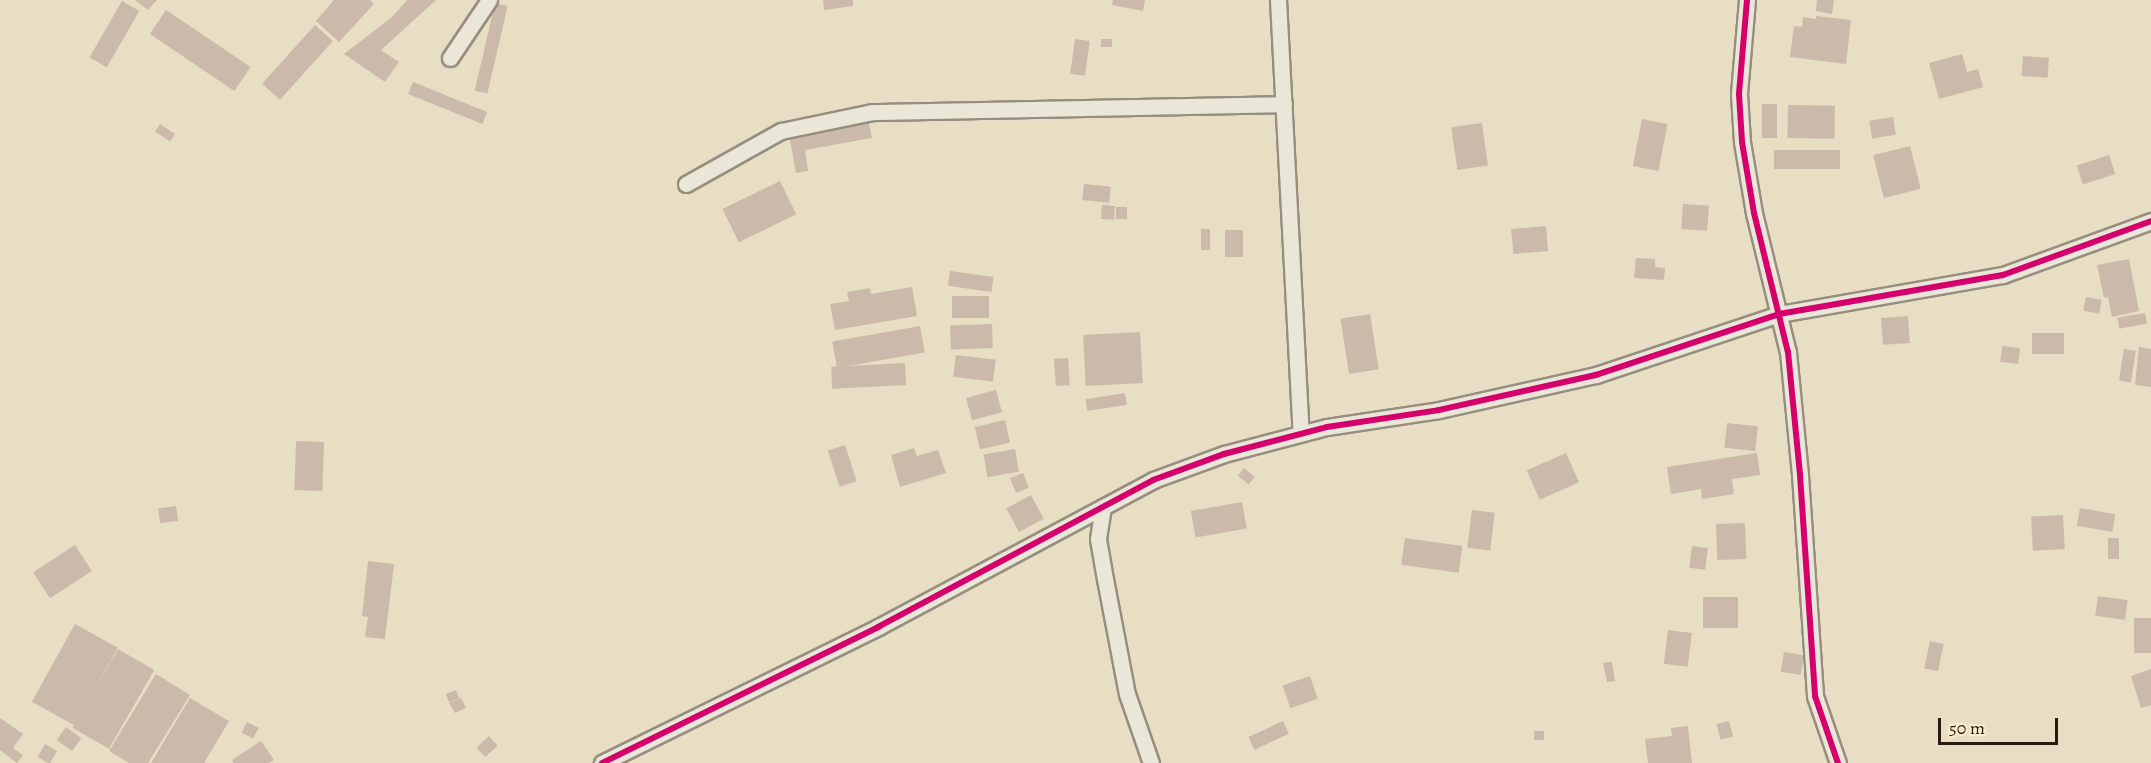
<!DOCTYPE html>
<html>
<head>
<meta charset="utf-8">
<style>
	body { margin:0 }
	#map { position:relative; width:2151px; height:763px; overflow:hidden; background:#e7dec3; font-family:Alegreya,serif }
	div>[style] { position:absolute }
	.building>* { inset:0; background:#cbbaaa; transform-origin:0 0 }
	.roads { filter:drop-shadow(2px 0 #968e7e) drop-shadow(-2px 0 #968e7e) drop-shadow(0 2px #968e7e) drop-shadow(0 -2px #968e7e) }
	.minor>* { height:15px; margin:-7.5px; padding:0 7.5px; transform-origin:7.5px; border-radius:7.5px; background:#eae6d8 }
	.cycleway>* { height:6px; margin:-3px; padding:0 3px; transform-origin:3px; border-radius:3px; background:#d6006c }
	span { translate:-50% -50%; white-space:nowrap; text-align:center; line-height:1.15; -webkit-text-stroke:6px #f9eece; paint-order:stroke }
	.scale { position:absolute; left:1938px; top:718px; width:120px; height:27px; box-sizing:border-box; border:3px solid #2d1912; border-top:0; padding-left:8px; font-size:18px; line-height:21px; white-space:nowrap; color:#2d1912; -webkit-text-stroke:4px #f9eece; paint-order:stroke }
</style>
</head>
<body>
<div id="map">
	<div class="building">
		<i style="clip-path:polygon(135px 0,157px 0,148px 10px)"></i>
		<i style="clip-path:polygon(334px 0,370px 0,374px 4px,339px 42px,316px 21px)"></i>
		<i style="clip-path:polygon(407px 0,436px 0,381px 50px,399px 62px,385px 82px,344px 54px,392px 17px)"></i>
		<i style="clip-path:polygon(823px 0,853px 0,853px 6px,824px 10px)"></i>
		<i style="clip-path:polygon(1113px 0,1145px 0,1143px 11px,1112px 5px)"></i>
		<i style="clip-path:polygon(1817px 0,1834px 0,1832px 14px,1816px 11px)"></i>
		<i style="left:122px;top:1px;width:20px;height:65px;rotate:30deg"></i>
		<i style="left:495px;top:3px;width:13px;height:90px;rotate:13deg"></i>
		<i style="left:166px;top:10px;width:102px;height:29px;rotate:34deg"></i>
		<i style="clip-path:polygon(1816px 16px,1851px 20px,1846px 64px,1790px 57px,1794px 26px,1802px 27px,1803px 17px,1816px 19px)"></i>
		<i style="left:315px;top:25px;width:24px;height:79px;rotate:42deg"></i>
		<i style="left:1075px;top:39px;width:15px;height:35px;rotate:8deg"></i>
		<i style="left:1101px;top:39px;width:11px;height:8px"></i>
		<i style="clip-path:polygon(1962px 54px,1967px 72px,1978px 69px,1983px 87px,1939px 99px,1929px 63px)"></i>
		<i style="left:2023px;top:56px;width:26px;height:20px;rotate:4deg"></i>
		<i style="left:413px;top:82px;width:80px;height:13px;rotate:22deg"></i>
		<i style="left:1762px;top:104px;width:15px;height:34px"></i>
		<i style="left:1788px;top:105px;width:47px;height:33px;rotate:1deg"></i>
		<i style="left:1893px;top:117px;width:18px;height:24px;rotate:81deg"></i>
		<i style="left:1642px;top:119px;width:26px;height:48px;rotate:11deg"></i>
		<i style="clip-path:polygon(868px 120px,872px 138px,805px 150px,808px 171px,796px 173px,789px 134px)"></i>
		<i style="left:1482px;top:123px;width:43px;height:31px;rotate:82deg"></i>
		<i style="left:160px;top:124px;width:18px;height:9px;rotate:34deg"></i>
		<i style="left:1910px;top:146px;width:44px;height:38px;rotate:76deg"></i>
		<i style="left:1774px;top:150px;width:66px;height:19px"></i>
		<i style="left:2109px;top:155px;width:20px;height:34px;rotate:72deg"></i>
		<i style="left:780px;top:181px;width:37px;height:64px;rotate:64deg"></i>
		<i style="left:1084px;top:184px;width:27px;height:16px;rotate:6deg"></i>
		<i style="left:1683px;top:204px;width:26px;height:25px;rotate:4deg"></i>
		<i style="left:1102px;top:205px;width:13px;height:14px;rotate:4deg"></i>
		<i style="left:1116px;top:207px;width:11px;height:12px"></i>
		<i style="left:1546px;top:226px;width:25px;height:35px;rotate:85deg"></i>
		<i style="left:1201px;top:229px;width:9px;height:21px"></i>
		<i style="left:1225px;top:230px;width:18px;height:27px"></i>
		<i style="clip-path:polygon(1636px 258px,1655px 259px,1655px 267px,1665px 268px,1664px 280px,1634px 278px)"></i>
		<i style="clip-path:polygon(2129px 259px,2139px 311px,2112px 317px,2108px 297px,2104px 298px,2097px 265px)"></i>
		<i style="left:950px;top:271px;width:44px;height:15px;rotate:8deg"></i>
		<i style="clip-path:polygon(912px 287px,917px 316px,835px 330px,830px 304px,849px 301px,847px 292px,870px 288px,871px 294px)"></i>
		<i style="left:952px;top:296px;width:37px;height:22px"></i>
		<i style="left:2086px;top:297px;width:16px;height:14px;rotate:11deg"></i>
		<i style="left:2145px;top:313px;width:11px;height:28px;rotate:80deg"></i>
		<i style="left:1370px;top:314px;width:56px;height:30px;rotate:81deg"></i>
		<i style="left:1908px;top:316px;width:27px;height:27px;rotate:86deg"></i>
		<i style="left:992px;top:324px;width:24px;height:42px;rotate:88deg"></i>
		<i style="left:920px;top:326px;width:27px;height:89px;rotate:80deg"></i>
		<i style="left:1140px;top:332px;width:51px;height:57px;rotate:87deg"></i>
		<i style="left:2032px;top:333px;width:32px;height:21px"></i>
		<i style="left:2002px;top:346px;width:18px;height:16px;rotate:6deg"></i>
		<i style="clip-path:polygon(2139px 347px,2151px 349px,2151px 387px,2135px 385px)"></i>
		<i style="left:2124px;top:349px;width:12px;height:32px;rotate:9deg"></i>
		<i style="left:956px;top:355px;width:40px;height:22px;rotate:7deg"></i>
		<i style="left:1068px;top:358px;width:27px;height:14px;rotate:86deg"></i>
		<i style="left:905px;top:363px;width:22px;height:74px;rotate:87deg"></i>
		<i style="left:996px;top:390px;width:23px;height:31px;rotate:75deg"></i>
		<i style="left:1125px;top:393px;width:12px;height:40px;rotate:81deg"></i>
		<i style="left:1005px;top:420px;width:23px;height:31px;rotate:77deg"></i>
		<i style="left:1727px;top:423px;width:31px;height:25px;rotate:6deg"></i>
		<i style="left:296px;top:441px;width:28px;height:49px;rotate:2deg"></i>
		<i style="left:845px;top:445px;width:38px;height:18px;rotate:72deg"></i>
		<i style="clip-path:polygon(914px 448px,917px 456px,938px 450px,946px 473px,900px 487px,891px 455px)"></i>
		<i style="left:1015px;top:449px;width:23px;height:32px;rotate:80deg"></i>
		<i style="left:1566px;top:453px;width:32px;height:43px;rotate:66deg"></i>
		<i style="clip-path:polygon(1757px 453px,1760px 475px,1732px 479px,1734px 494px,1702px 499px,1701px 489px,1671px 494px,1667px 467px)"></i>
		<i style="left:1244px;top:468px;width:14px;height:10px;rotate:39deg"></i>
		<i style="left:1023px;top:473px;width:16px;height:14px;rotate:68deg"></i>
		<i style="left:1031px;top:495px;width:27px;height:28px;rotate:62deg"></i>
		<i style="left:1242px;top:502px;width:27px;height:52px;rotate:80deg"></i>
		<i style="left:176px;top:506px;width:15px;height:18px;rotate:82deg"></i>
		<i style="left:2080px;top:508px;width:36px;height:18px;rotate:10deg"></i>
		<i style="left:1472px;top:510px;width:23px;height:38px;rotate:7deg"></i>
		<i style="left:2063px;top:515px;width:34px;height:32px;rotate:87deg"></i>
		<i style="left:1745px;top:523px;width:36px;height:29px;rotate:88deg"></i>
		<i style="left:1405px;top:538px;width:58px;height:27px;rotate:8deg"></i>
		<i style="left:2108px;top:538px;width:11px;height:21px"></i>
		<i style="left:75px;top:545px;width:31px;height:50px;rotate:57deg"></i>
		<i style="left:1692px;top:546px;width:16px;height:22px;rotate:7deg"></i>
		<i style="clip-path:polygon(368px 561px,394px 564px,385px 639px,365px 637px,368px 617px,362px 616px)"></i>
		<i style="left:2098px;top:596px;width:30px;height:20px;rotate:8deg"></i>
		<i style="left:1703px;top:597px;width:35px;height:31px"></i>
		<i style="left:2151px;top:618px;width:35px;height:17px;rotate:90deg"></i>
		<i style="left:75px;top:624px;width:49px;height:89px;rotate:29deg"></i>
		<i style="left:1668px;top:630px;width:24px;height:34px;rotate:7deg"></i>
		<i style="left:1930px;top:641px;width:14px;height:28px;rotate:12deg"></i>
		<i style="left:118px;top:649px;width:42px;height:91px;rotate:30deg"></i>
		<i style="left:1784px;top:652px;width:20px;height:20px;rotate:9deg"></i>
		<i style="clip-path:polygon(1612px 662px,1615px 681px,1607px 682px,1603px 663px)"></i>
		<i style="clip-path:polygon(2151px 669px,2151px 705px,2141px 708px,2131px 676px)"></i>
		<i style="clip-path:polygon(156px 674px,190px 695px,148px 763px,129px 763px,109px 751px)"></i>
		<i style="left:1310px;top:676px;width:24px;height:29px;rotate:71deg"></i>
		<i style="left:456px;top:690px;width:9px;height:11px;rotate:69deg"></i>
		<i style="clip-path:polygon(190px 698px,229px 721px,204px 763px,151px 763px)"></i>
		<i style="clip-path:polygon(461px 698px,466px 708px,455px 713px,449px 703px)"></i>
		<i style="clip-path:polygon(0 718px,23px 734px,13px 748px,23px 755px,17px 763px,0 750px)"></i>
		<i style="left:1283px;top:721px;width:14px;height:38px;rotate:65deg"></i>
		<i style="left:1729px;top:721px;width:16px;height:13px;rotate:75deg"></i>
		<i style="left:247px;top:722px;width:13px;height:12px;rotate:27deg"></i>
		<i style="clip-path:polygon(1688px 726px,1692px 763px,1648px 763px,1645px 739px,1672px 736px,1671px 728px)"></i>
		<i style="left:66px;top:727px;width:19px;height:16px;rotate:36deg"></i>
		<i style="left:1534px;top:731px;width:10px;height:9px"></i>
		<i style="left:489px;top:736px;width:13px;height:17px;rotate:48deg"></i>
		<i style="clip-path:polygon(261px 741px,274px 760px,269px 763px,234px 763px,232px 760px)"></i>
		<i style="left:45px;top:744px;width:14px;height:15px;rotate:30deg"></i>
	</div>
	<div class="roads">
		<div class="minor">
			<i style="left:1278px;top:0;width:434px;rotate:87deg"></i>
			<i style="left:1747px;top:0;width:94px;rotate:94.9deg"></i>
			<i style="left:1739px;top:94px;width:48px;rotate:86.4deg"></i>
			<i style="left:1742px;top:142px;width:72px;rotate:80.4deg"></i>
			<i style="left:1754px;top:213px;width:143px;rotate:76.3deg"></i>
			<i style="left:1788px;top:352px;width:124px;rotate:84.4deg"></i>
			<i style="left:1800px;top:475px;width:222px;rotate:86.1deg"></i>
			<i style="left:1815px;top:696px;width:71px;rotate:71.1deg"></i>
			<i style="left:450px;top:58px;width:70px;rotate:-56.1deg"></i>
			<i style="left:686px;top:184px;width:109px;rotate:-29.2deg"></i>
			<i style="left:781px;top:131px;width:94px;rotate:-11.7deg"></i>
			<i style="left:873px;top:112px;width:411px;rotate:-1.1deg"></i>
			<i style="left:1103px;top:507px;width:32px;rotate:99deg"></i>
			<i style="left:1098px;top:539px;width:41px;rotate:80.1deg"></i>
			<i style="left:1105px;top:579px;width:117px;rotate:79.2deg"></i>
			<i style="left:1127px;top:694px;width:73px;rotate:70.8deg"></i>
			<i style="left:602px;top:763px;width:308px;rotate:-26.2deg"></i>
			<i style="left:878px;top:627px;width:312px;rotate:-28.1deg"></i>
			<i style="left:1153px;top:480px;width:76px;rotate:-20.1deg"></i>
			<i style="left:1224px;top:454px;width:106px;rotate:-14.7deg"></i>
			<i style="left:1327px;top:427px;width:113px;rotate:-8.6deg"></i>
			<i style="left:1439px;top:410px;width:161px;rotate:-12.6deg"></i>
			<i style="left:1596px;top:375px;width:193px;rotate:-18.4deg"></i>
			<i style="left:1779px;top:314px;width:227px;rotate:-9.9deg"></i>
			<i style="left:2003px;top:275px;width:158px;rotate:-20deg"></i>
		</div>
	</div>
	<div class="cycleway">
		<i style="left:1747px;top:0;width:94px;rotate:94.9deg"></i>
		<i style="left:1739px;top:94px;width:48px;rotate:86.4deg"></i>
		<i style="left:1742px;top:142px;width:72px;rotate:80.4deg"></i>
		<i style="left:1754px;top:213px;width:143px;rotate:76.3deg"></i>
		<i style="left:1788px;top:352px;width:124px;rotate:84.4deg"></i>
		<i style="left:1800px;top:475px;width:222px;rotate:86.1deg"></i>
		<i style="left:1815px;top:696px;width:71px;rotate:71.1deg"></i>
		<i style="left:602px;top:763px;width:308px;rotate:-26.2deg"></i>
		<i style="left:878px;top:627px;width:312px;rotate:-28.1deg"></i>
		<i style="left:1153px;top:480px;width:76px;rotate:-20.1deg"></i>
		<i style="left:1224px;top:454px;width:106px;rotate:-14.7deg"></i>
		<i style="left:1327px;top:427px;width:113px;rotate:-8.6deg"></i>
		<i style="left:1439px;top:410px;width:161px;rotate:-12.6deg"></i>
		<i style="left:1596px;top:375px;width:193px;rotate:-18.4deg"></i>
		<i style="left:1779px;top:314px;width:227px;rotate:-9.9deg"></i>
		<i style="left:2003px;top:275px;width:158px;rotate:-20deg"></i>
	</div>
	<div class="scale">50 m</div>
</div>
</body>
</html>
